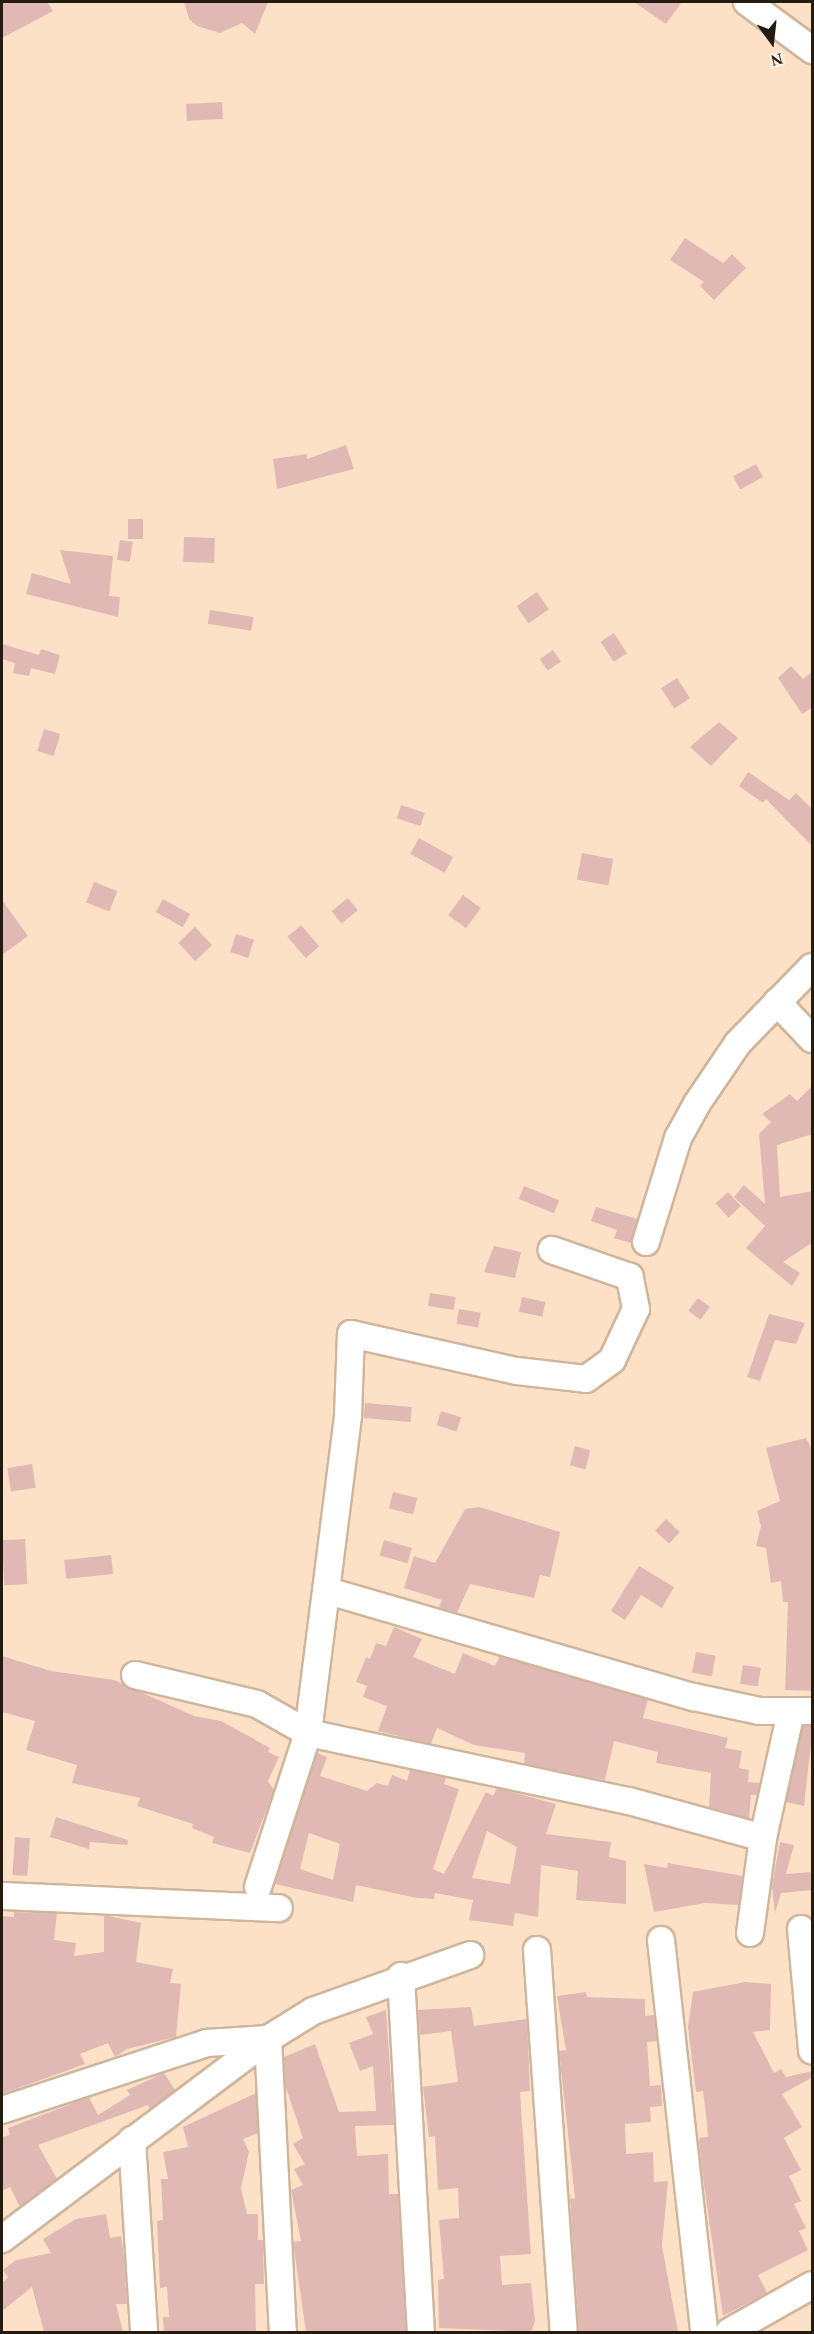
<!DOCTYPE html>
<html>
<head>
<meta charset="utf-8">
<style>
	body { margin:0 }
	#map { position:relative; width:814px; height:2334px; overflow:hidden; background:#fde1c7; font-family:"Times New Roman",serif }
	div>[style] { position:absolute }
	.building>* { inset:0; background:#e0b8b4; transform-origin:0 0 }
	.roads { filter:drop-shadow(2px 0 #cfb59b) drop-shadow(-2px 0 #cfb59b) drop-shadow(0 2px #cfb59b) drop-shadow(0 -2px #cfb59b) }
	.minor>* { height:26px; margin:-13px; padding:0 13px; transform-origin:13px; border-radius:13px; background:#fff }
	span { translate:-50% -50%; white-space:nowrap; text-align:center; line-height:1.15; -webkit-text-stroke:4.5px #fdf1e7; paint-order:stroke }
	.frame { position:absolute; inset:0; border:3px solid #251b11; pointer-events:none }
	.north { position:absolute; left:742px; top:12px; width:60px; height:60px; -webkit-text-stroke:4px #fdf1e7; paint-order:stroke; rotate:165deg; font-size:16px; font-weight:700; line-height:24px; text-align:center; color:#251b11 }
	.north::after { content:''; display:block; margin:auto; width:21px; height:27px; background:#251b11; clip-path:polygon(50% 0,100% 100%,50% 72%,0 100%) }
</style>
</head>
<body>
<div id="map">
	<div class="building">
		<i style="clip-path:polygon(2px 2px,47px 2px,53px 11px,2px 38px)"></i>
		<i style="clip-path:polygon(184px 2px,268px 2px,255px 34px,242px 23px,220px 33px,197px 26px,189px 19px)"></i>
		<i style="clip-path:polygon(634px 2px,682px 2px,666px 24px)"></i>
		<i style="left:222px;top:102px;width:17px;height:36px;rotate:87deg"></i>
		<i style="clip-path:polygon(685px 238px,723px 263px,732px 254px,746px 268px,714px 300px,700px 286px,704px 282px,670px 260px)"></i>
		<i style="clip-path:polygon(346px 445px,354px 469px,277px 489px,273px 459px,307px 454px,307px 459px)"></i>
		<i style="left:756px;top:464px;width:15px;height:26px;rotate:62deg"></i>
		<i style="left:128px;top:519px;width:15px;height:20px"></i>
		<i style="left:184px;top:537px;width:31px;height:25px;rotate:2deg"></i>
		<i style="left:120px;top:540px;width:13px;height:20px;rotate:9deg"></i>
		<i style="clip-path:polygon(60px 550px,113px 556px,109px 596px,120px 597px,118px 617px,26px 594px,32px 573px,71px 584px)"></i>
		<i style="left:537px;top:592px;width:21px;height:25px;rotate:55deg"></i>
		<i style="left:210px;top:610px;width:44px;height:14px;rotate:9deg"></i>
		<i style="left:614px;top:633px;width:24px;height:16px;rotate:57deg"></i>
		<i style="clip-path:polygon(2px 644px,39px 655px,41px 649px,60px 655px,55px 674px,31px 668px,29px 676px,13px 673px,15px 663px,2px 659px)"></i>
		<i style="left:553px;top:650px;width:14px;height:16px;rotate:56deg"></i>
		<i style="clip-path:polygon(791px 666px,803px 679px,813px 671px,813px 707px,802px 714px,778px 678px)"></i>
		<i style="left:677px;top:678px;width:24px;height:19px;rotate:57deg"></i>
		<i style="clip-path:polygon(719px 722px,738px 738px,711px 766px,690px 747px)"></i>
		<i style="left:44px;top:729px;width:17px;height:23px;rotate:17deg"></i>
		<i style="clip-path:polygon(748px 772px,789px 800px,796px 793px,813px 810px,813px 847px,766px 799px,763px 803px,739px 786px)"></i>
		<i style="left:401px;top:805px;width:25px;height:14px;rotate:18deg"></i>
		<i style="left:419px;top:838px;width:39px;height:18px;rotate:29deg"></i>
		<i style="left:582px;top:853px;width:32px;height:27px;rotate:11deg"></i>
		<i style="left:94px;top:882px;width:25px;height:22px;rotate:21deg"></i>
		<i style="left:463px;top:895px;width:22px;height:25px;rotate:36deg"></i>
		<i style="left:348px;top:898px;width:16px;height:21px;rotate:52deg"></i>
		<i style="left:163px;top:899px;width:31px;height:15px;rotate:29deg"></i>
		<i style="clip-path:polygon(2px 900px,28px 936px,2px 955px)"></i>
		<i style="left:301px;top:925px;width:28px;height:18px;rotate:49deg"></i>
		<i style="left:195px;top:927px;width:25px;height:23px;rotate:47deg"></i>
		<i style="left:236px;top:934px;width:19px;height:19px;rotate:18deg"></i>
		<i style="clip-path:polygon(813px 1085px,813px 1134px,777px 1145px,780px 1197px,813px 1191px,813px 1242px,783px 1262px,800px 1273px,792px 1286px,746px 1248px,765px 1226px,734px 1197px,744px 1185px,765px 1204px,759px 1134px,771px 1122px,762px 1114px,790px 1094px,797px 1101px)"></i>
		<i style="left:524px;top:1186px;width:38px;height:14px;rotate:22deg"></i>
		<i style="left:728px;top:1192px;width:19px;height:17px;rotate:47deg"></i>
		<i style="clip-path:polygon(596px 1207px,637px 1219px,631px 1243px,614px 1238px,617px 1230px,591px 1221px)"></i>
		<i style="clip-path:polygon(494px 1246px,521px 1252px,515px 1278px,484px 1272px)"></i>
		<i style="left:430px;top:1293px;width:26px;height:13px;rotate:9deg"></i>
		<i style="left:522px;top:1297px;width:24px;height:15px;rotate:12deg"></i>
		<i style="left:698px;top:1298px;width:15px;height:16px;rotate:37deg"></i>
		<i style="left:459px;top:1309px;width:22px;height:15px;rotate:10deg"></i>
		<i style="clip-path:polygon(769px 1314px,805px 1323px,796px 1344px,775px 1340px,760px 1381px,747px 1377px)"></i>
		<i style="left:365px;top:1403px;width:47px;height:15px;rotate:5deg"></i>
		<i style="left:441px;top:1411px;width:21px;height:15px;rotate:17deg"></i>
		<i style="clip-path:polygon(806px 1438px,813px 1451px,813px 1691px,785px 1690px,788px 1602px,783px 1602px,781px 1581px,771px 1583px,766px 1548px,756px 1546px,761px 1526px,757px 1511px,780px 1501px,766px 1448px)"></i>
		<i style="left:575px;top:1446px;width:16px;height:20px;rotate:15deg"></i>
		<i style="left:32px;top:1464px;width:24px;height:25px;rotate:81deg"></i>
		<i style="left:393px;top:1492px;width:25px;height:17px;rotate:14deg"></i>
		<i style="clip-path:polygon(480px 1507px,560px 1532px,550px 1577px,540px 1575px,534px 1598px,470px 1584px,457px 1613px,439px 1607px,442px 1600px,404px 1588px,414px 1556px,435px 1563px,465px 1509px)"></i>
		<i style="left:666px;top:1519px;width:19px;height:16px;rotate:43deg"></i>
		<i style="left:25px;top:1539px;width:45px;height:23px;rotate:87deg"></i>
		<i style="left:384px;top:1540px;width:29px;height:16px;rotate:16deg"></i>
		<i style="left:111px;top:1555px;width:19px;height:47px;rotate:84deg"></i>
		<i style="clip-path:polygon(639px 1566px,674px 1587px,662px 1608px,641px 1595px,625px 1620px,611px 1611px)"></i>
		<i style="clip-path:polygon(394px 1627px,422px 1639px,413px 1657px,455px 1674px,463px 1653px,495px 1666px,500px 1656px,648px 1699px,643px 1718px,728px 1738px,725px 1748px,742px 1751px,739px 1768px,749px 1770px,748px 1782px,760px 1783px,757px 1795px,751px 1795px,749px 1819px,709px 1808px,711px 1773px,656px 1763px,658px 1752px,614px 1741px,605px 1780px,524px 1764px,525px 1753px,474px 1745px,437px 1728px,431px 1744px,378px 1731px,387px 1706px,363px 1697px,367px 1686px,356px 1682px,366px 1657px,370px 1659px,376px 1643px,386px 1646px)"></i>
		<i style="left:696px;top:1652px;width:20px;height:21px;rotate:11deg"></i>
		<i style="clip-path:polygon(2px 1656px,51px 1671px,114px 1680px,194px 1716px,221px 1721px,270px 1748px,268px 1752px,279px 1757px,268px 1781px,274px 1790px,250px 1853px,212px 1843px,214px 1837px,192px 1828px,193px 1824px,137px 1806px,140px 1798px,72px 1783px,77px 1765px,26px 1750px,35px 1721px,2px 1712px)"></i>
		<i style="left:743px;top:1665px;width:18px;height:19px;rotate:9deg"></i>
		<i style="clip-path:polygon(803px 1726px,813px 1726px,804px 1806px,786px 1802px)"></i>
		<i style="clip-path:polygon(evenodd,317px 1753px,327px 1757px,320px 1776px,367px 1791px,377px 1783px,388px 1786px,392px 1775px,407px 1781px,410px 1770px,446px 1778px,444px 1784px,459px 1789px,433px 1869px,444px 1874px,486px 1792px,493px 1796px,497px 1788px,556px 1804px,546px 1834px,611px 1842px,609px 1857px,626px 1861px,626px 1904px,576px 1900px,578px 1871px,541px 1865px,538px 1917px,515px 1913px,513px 1926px,469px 1920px,473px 1900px,435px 1893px,434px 1899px,417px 1898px,356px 1885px,353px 1902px,275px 1884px,317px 1753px,487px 1831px,517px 1847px,510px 1884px,472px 1878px,487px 1831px,317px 1753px,309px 1833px,340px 1844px,333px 1880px,300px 1869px,309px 1833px)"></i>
		<i style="clip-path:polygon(56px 1817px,128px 1840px,127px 1845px,90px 1842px,89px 1849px,50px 1837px)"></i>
		<i style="left:15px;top:1837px;width:15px;height:38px;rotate:4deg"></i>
		<i style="clip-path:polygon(780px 1842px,794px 1845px,786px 1874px,813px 1872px,813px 1890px,781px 1893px,775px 1913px,772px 1886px)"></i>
		<i style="clip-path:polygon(668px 1863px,743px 1876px,739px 1905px,705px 1903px,654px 1912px,644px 1864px,667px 1868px)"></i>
		<i style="clip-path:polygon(14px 1912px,57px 1913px,54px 1940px,76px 1943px,74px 1956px,104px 1952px,104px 1915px,141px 1923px,136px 1962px,173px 1969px,170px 1983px,181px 1984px,176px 2037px,127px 2049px,115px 2057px,108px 2043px,80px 2054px,85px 2064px,2px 2094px,2px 1916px,14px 1917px)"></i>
		<i style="clip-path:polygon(745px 1982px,771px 1984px,770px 2030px,753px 2032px,774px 2073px,781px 2069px,786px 2077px,813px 2071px,813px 2077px,782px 2094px,802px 2127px,784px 2138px,801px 2170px,789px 2176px,801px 2201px,794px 2204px,806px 2228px,799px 2231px,808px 2250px,758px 2275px,767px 2293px,723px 2316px,701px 2164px,699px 2138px,708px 2137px,707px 2123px,703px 2091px,696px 2092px,688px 2027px,693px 1992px)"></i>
		<i style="clip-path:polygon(586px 1992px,587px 1997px,645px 1999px,645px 2016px,654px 2015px,657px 2041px,647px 2042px,649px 2071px,650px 2086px,661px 2085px,662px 2106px,650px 2107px,651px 2122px,625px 2124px,626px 2154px,653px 2152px,654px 2182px,668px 2181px,662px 2246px,678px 2332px,579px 2332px,570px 2199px,575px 2198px,559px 2051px,566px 2050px,557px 1996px)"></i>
		<i style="clip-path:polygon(471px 2007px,474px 2026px,527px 2019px,530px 2091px,520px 2092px,531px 2254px,500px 2256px,502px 2285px,531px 2283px,535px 2321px,531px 2332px,439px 2328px,438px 2280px,444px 2279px,439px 2220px,459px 2218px,458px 2188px,438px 2190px,435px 2136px,429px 2137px,423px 2087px,458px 2082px,451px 2031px,420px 2035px,418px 2010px)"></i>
		<i style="clip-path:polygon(386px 2010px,394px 2125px,355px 2126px,357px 2156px,388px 2154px,389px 2194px,398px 2194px,406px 2331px,306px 2332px,293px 2242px,301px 2241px,291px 2190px,303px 2185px,294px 2169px,305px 2164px,293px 2144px,303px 2138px,285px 2085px,284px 2057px,315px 2044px,339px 2112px,376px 2111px,373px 2066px,360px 2071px,349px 2043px,373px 2034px,366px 2017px)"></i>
		<i style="clip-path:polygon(164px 2073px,175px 2090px,150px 2109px,148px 2105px,38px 2145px,57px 2179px,20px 2207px,10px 2187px,2px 2191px,2px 2137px,10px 2135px,8px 2128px,89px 2097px,98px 2115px,130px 2095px,127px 2090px)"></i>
		<i style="clip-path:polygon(256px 2093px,258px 2133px,243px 2139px,249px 2152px,241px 2188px,247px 2214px,258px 2214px,258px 2240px,263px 2240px,264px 2284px,255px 2284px,256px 2332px,164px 2332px,163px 2317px,169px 2317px,167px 2287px,160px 2288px,157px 2221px,163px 2220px,161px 2179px,168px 2179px,163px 2152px,188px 2147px,183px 2127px)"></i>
		<i style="clip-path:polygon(106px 2214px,110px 2238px,121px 2236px,124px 2257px,127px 2304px,116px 2304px,123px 2332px,44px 2332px,32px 2287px,2px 2311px,2px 2283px,8px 2277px,3px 2270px,16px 2260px,51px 2253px,43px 2239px,76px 2219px)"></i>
	</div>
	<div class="roads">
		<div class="minor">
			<i style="left:747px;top:2px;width:81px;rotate:36.4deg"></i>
			<i style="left:777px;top:1002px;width:51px;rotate:46.6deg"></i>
			<i style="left:646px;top:1242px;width:109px;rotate:-72.9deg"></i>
			<i style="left:678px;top:1138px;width:38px;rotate:-61deg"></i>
			<i style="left:696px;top:1105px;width:75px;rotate:-55.9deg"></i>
			<i style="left:738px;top:1043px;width:106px;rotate:-45.8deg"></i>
			<i style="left:328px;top:1591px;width:381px;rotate:16.2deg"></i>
			<i style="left:694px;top:1697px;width:67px;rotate:12deg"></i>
			<i style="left:760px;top:1711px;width:52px"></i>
			<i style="left:135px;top:1675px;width:125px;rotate:13.4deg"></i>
			<i style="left:257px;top:1704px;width:59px;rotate:29.6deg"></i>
			<i style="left:308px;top:1733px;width:328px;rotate:12deg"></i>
			<i style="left:629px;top:1801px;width:139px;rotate:15.4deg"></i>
			<i style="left:258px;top:1887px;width:162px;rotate:-72deg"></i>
			<i style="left:308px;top:1733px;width:321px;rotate:-82.8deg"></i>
			<i style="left:348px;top:1415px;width:81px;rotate:-87.9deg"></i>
			<i style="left:351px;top:1334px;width:170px;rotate:12.6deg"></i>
			<i style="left:517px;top:1371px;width:69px;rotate:6.6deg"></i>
			<i style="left:586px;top:1379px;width:32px;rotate:-36deg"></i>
			<i style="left:612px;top:1360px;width:56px;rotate:-64.8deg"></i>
			<i style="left:636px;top:1309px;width:33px;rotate:-101deg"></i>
			<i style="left:630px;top:1277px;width:83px;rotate:-160.9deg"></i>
			<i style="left:2px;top:1896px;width:277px;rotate:2.5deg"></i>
			<i style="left:801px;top:1929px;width:122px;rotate:84.8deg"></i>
			<i style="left:750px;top:1933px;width:96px;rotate:-82.2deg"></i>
			<i style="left:763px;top:1838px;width:129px;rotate:-77.5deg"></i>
			<i style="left:661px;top:1940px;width:394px;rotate:83.7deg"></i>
			<i style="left:537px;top:1950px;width:383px;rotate:86deg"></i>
			<i style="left:401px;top:1976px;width:357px;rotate:86.8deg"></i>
			<i style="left:2px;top:2110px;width:216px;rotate:-18.1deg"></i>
			<i style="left:207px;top:2043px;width:61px;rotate:-3.8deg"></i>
			<i style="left:268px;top:2039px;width:293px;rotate:87.1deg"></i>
			<i style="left:132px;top:2140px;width:192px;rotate:86.4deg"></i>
			<i style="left:2px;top:2239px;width:333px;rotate:-36.9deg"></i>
			<i style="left:268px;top:2039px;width:53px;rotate:-31.9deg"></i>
			<i style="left:313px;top:2011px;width:167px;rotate:-19.6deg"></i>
			<i style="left:729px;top:2332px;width:95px;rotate:-29.5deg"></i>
		</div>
	</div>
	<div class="frame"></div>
	<div class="north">N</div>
</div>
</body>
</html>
